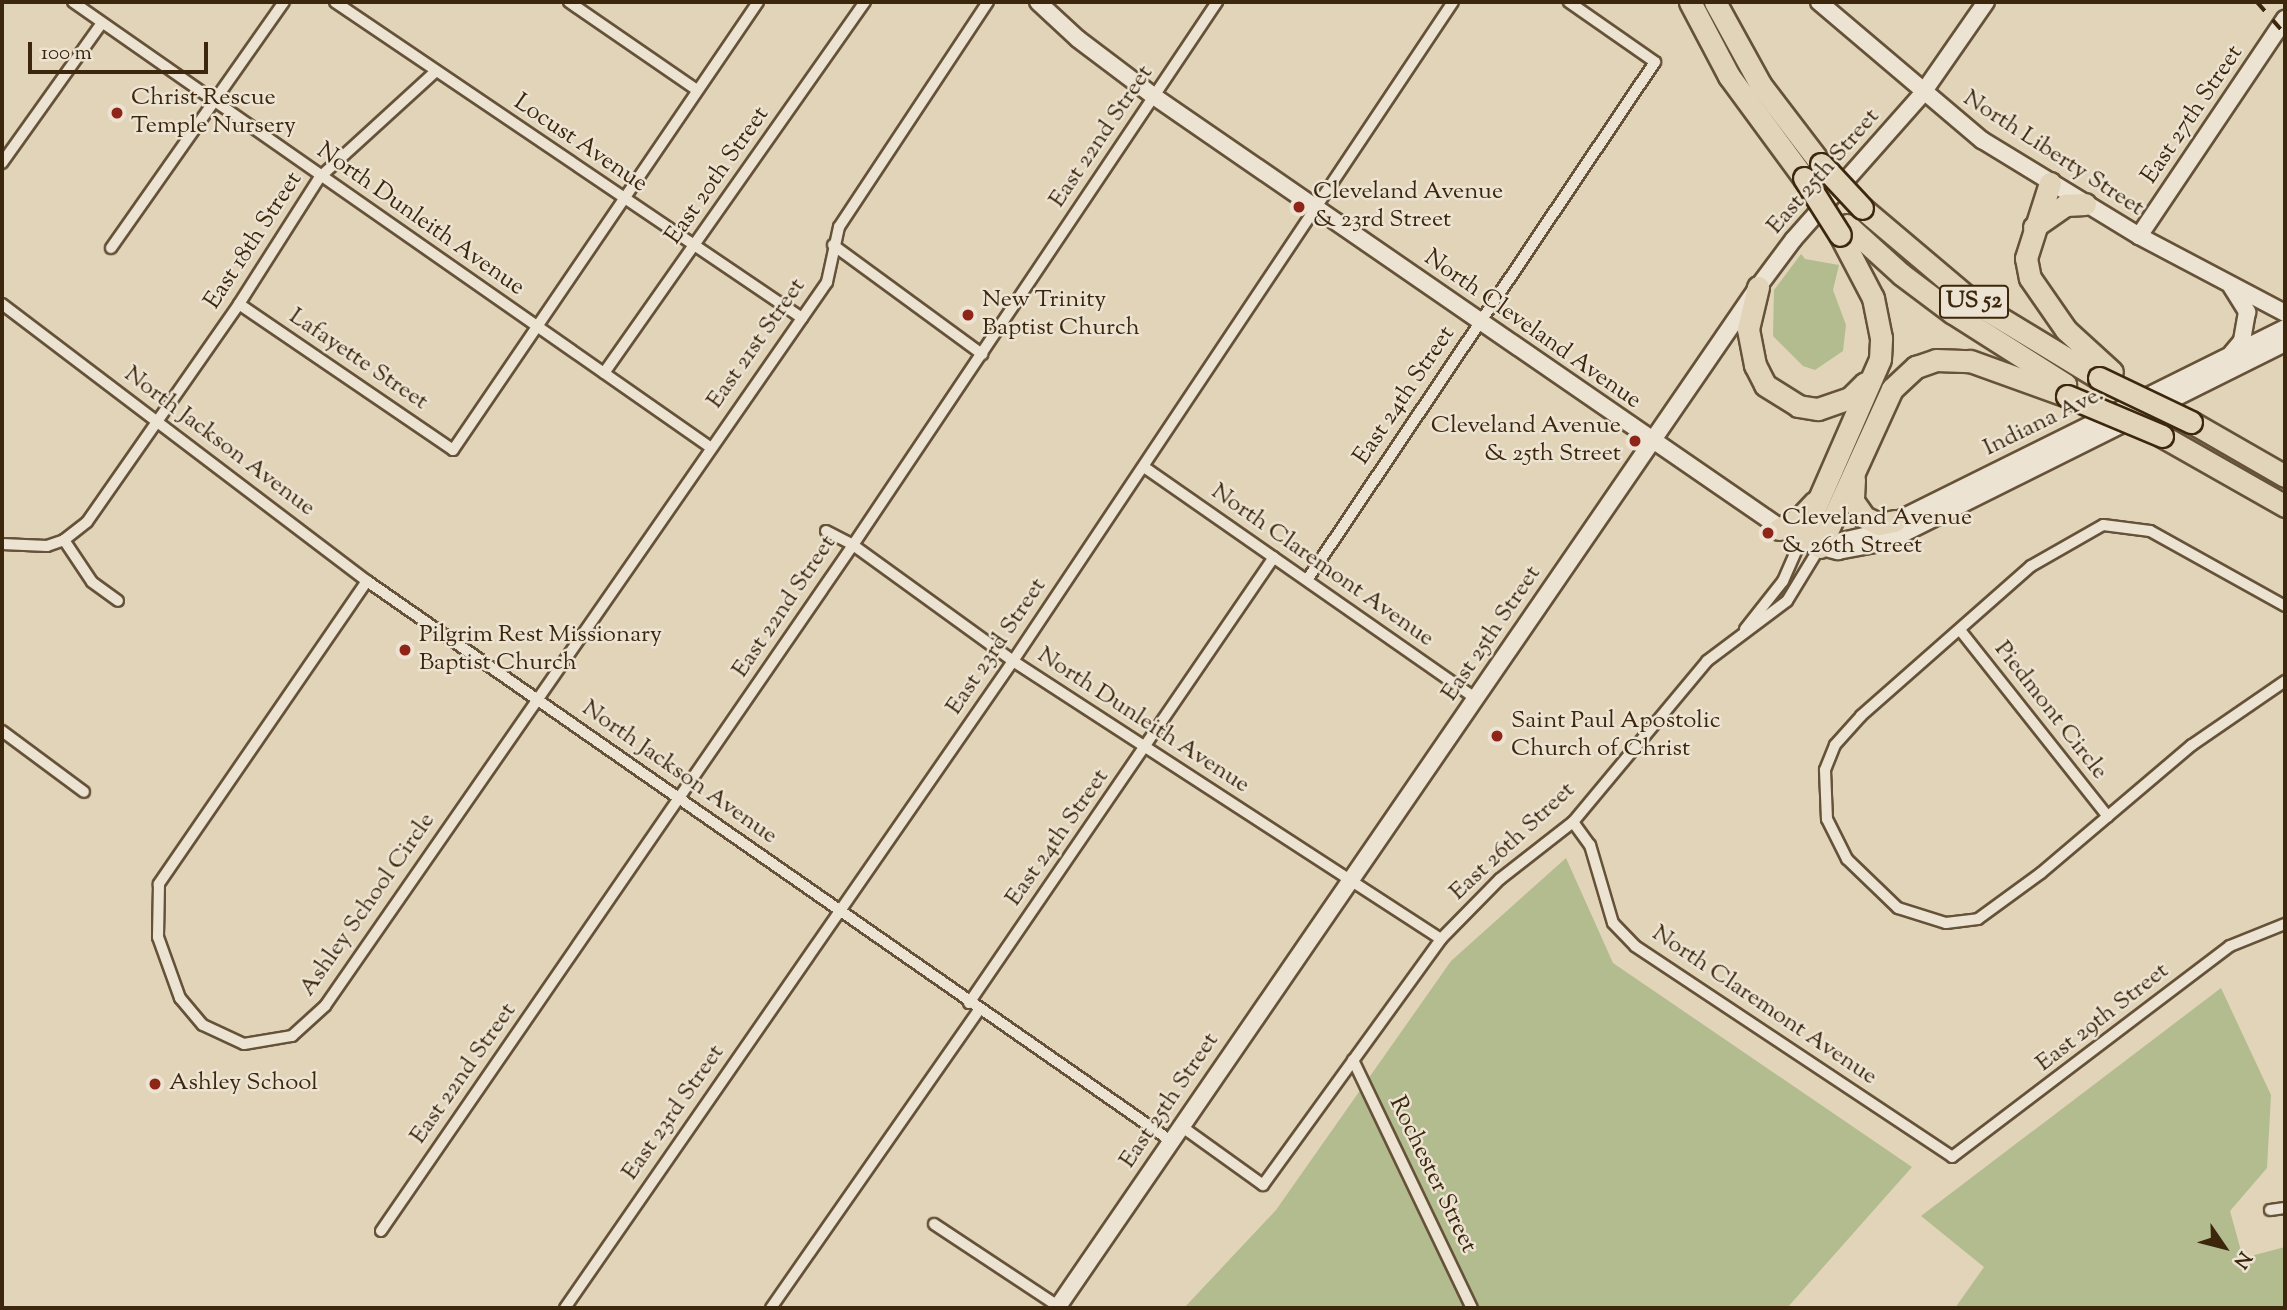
<!DOCTYPE html>
<html>
<head>
<meta charset="utf-8">
<style>
	body { margin:0 }
	#map { position:relative; width:2287px; height:1310px; overflow:hidden; background:#e1d4b9; font-family:"Sorts Mill Goudy",serif }
	div>[style] { position:absolute }
	.green>* { inset:0; background:#b3bc8f }
	.roads { filter:drop-shadow(2px 0 #655238) drop-shadow(-2px 0 #655238) drop-shadow(0 2px #655238) drop-shadow(0 -2px #655238) }
	.street>* { height:10px; margin:-5px; padding:0 5px; transform-origin:5px; border-radius:5px; background:#ece3d2 }
	.secondary>* { height:16px; margin:-8px; padding:0 8px; transform-origin:8px; border-radius:8px; background:#ece3d2 }
	.highway>* { height:21px; margin:-10.5px; padding:0 10.5px; transform-origin:10.5px; border-radius:10.5px; background:#e1d4b9 }
	.rail>* { height:3.5px; margin-top:-1.75px; transform-origin:0; background:repeating-linear-gradient(90deg,#3c270d 0 12px,transparent 0 24px) }
	.bridges { filter:drop-shadow(2px 0 #3c270d) drop-shadow(-2px 0 #3c270d) drop-shadow(0 2px #3c270d) drop-shadow(0 -2px #3c270d) }
	.highway-bridge>* { height:21px; margin:-10.5px; padding:0 10.5px; transform-origin:10.5px; border-radius:10.5px; background:#e1d4b9 }
	.dots>* { width:19px; height:19px; translate:-50% -50%; box-sizing:border-box; border:4px solid #ece3d2; border-radius:50% }
	span { translate:-50% -50%; white-space:nowrap; text-align:center; line-height:1.15; -webkit-text-stroke:5px #ece3d2; paint-order:stroke }
	.shield-label span { padding:2px 5px; background:#ece3d2; border:2px solid; border-radius:5px; -webkit-text-stroke-width:0 }
	.shield-label { font-size:23px; color:#3c270d; font-weight:700 }
	.poi-label { font-size:24px; color:#3c270d }
	.left { translate:0 -50%; text-align:left }
	.right { translate:-100% -50%; text-align:right }
	.street-label { font-size:24px; color:#3c270d }
	.frame { position:absolute; inset:0; border:4px solid #3c270d; pointer-events:none }
	.north { position:absolute; left:2189px; top:1212px; width:70px; height:70px; -webkit-text-stroke:5px #ece3d2; paint-order:stroke; rotate:125deg; font-size:19px; font-weight:700; line-height:28px; text-align:center; color:#3c270d }
	.north::after { content:''; display:block; margin:auto; width:24px; height:32px; background:#3c270d; clip-path:polygon(50% 0,100% 100%,50% 72%,0 100%) }
	.scale { position:absolute; left:28px; top:42px; width:180px; height:32px; box-sizing:border-box; border:4px solid #3c270d; border-top:0; padding-left:9px; font-size:21px; line-height:24px; white-space:nowrap; color:#3c270d; -webkit-text-stroke:5px #ece3d2; paint-order:stroke }
</style>
</head>
<body>
<div id="map">
	<div class="green">
		<i style="clip-path:polygon(1801px 254px,1805px 259px,1839px 265px,1833px 290px,1846px 325px,1843px 351px,1815px 370px,1803px 366px,1773px 336px,1774px 290px)"></i>
		<i style="clip-path:polygon(1566px 858px,1613px 963px,1912px 1167px,1787px 1308px,1184px 1308px,1276px 1210px,1451px 961px)"></i>
		<i style="clip-path:polygon(2221px 988px,2271px 1095px,2267px 1168px,2230px 1211px,2243px 1258px,2285px 1247px,2285px 1308px,1955px 1308px,1984px 1267px,1921px 1216px)"></i>
	</div>
	<div class="roads">
		<div class="street">
			<i style="left:73px;top:2px;width:777px;rotate:34.94deg"></i>
			<i style="left:335px;top:2px;width:564px;rotate:34.08deg"></i>
			<i style="left:569px;top:2px;width:155px;rotate:34.5deg"></i>
			<i style="left:2px;top:163px;width:172px;rotate:-54.5deg"></i>
			<i style="left:833px;top:245px;width:185px;rotate:36.2deg"></i>
			<i style="left:111px;top:248px;width:301px;rotate:-54.9deg"></i>
			<i style="left:2px;top:304px;width:458px;rotate:37.2deg"></i>
			<i style="left:367px;top:581px;width:980px;rotate:34.86deg"></i>
			<i style="left:239px;top:304px;width:259px;rotate:34.3deg"></i>
			<i style="left:453px;top:450px;width:542px;rotate:-55.75deg"></i>
			<i style="left:604px;top:373px;width:454px;rotate:-54.9deg"></i>
			<i style="left:1144px;top:467px;width:405px;rotate:34.9deg"></i>
			<i style="left:826px;top:531px;width:30px;rotate:27deg"></i>
			<i style="left:853px;top:545px;width:198px;rotate:35.9deg"></i>
			<i style="left:1013px;top:661px;width:510px;rotate:33.01deg"></i>
			<i style="left:64px;top:540px;width:50px;rotate:56.3deg"></i>
			<i style="left:92px;top:582px;width:32px;rotate:36deg"></i>
			<i style="left:2px;top:544px;width:45px;rotate:2.5deg"></i>
			<i style="left:47px;top:546px;width:18px;rotate:-19deg"></i>
			<i style="left:64px;top:540px;width:29px;rotate:-38deg"></i>
			<i style="left:87px;top:522px;width:266px;rotate:-55.1deg"></i>
			<i style="left:239px;top:304px;width:151px;rotate:-57.5deg"></i>
			<i style="left:320px;top:177px;width:157px;rotate:-42.4deg"></i>
			<i style="left:1307px;top:580px;width:624px;rotate:-56.11deg"></i>
			<i style="left:1655px;top:62px;width:105px;rotate:-145.1deg"></i>
			<i style="left:367px;top:581px;width:368px;rotate:124.5deg"></i>
			<i style="left:159px;top:884px;width:53px;rotate:91.1deg"></i>
			<i style="left:158px;top:937px;width:65px;rotate:70.2deg"></i>
			<i style="left:180px;top:998px;width:35px;rotate:50deg"></i>
			<i style="left:203px;top:1025px;width:45px;rotate:24.9deg"></i>
			<i style="left:244px;top:1044px;width:49px;rotate:-9.5deg"></i>
			<i style="left:292px;top:1036px;width:45px;rotate:-42.3deg"></i>
			<i style="left:325px;top:1006px;width:881px;rotate:-55.26deg"></i>
			<i style="left:827px;top:282px;width:56px;rotate:-77.7deg"></i>
			<i style="left:839px;top:227px;width:270px;rotate:-56.5deg"></i>
			<i style="left:2285px;top:606px;width:154px;rotate:-150.9deg"></i>
			<i style="left:2150px;top:531px;width:47px;rotate:-172.7deg"></i>
			<i style="left:2103px;top:525px;width:83px;rotate:150.3deg"></i>
			<i style="left:2031px;top:566px;width:227px;rotate:138.6deg"></i>
			<i style="left:1861px;top:716px;width:39px;rotate:132deg"></i>
			<i style="left:1835px;top:745px;width:27px;rotate:112deg"></i>
			<i style="left:1825px;top:770px;width:49px;rotate:87.7deg"></i>
			<i style="left:1827px;top:819px;width:45px;rotate:63.4deg"></i>
			<i style="left:1847px;top:859px;width:71px;rotate:43.9deg"></i>
			<i style="left:1898px;top:908px;width:50px;rotate:17.4deg"></i>
			<i style="left:1946px;top:923px;width:32px;rotate:-7deg"></i>
			<i style="left:1978px;top:919px;width:78px;rotate:-36.1deg"></i>
			<i style="left:2041px;top:873px;width:198px;rotate:-40.3deg"></i>
			<i style="left:2192px;top:745px;width:113px;rotate:-34.5deg"></i>
			<i style="left:1745px;top:629px;width:61px;rotate:-51.6deg"></i>
			<i style="left:1783px;top:581px;width:45px;rotate:-66.3deg"></i>
			<i style="left:1960px;top:630px;width:238px;rotate:51.6deg"></i>
			<i style="left:2px;top:731px;width:102px;rotate:36.6deg"></i>
			<i style="left:1573px;top:822px;width:29px;rotate:54deg"></i>
			<i style="left:1590px;top:845px;width:81px;rotate:73.6deg"></i>
			<i style="left:1613px;top:923px;width:32px;rotate:46deg"></i>
			<i style="left:1635px;top:946px;width:381px;rotate:33.6deg"></i>
			<i style="left:1952px;top:1157px;width:349px;rotate:-37.2deg"></i>
			<i style="left:2230px;top:946px;width:59px;rotate:-21.8deg"></i>
			<i style="left:969px;top:1003px;width:540px;rotate:-55.63deg"></i>
			<i style="left:1353px;top:1060px;width:275px;rotate:64.4deg"></i>
			<i style="left:1181px;top:1126px;width:101px;rotate:35.7deg"></i>
			<i style="left:1263px;top:1185px;width:304px;rotate:-54.1deg"></i>
			<i style="left:1441px;top:939px;width:84px;rotate:-45.5deg"></i>
			<i style="left:1500px;top:879px;width:93px;rotate:-38deg"></i>
			<i style="left:1573px;top:822px;width:209px;rotate:-50.2deg"></i>
			<i style="left:1707px;top:661px;width:100px;rotate:-36.9deg"></i>
			<i style="left:1787px;top:601px;width:63px;rotate:-58.6deg"></i>
			<i style="left:2270px;top:1210px;width:15px;rotate:-8deg"></i>
			<i style="left:934px;top:1224px;width:149px;rotate:33.5deg"></i>
			<i style="left:381px;top:1231px;width:833px;rotate:-55.47deg"></i>
			<i style="left:853px;top:545px;width:654px;rotate:-56.16deg"></i>
			<i style="left:565px;top:1308px;width:787px;rotate:-55.3deg"></i>
			<i style="left:1013px;top:661px;width:792px;rotate:-56.27deg"></i>
			<i style="left:771px;top:1308px;width:363px;rotate:-55.1deg"></i>
		</div>
		<div class="secondary">
			<i style="left:1038px;top:2px;width:54px;rotate:42.8deg"></i>
			<i style="left:1078px;top:39px;width:96px;rotate:37deg"></i>
			<i style="left:1155px;top:97px;width:769px;rotate:34.56deg"></i>
			<i style="left:1819px;top:2px;width:214px;rotate:40.3deg"></i>
			<i style="left:1982px;top:140px;width:184px;rotate:31.4deg"></i>
			<i style="left:2139px;top:236px;width:165px;rotate:27.8deg"></i>
			<i style="left:2139px;top:236px;width:262px;rotate:-56.1deg"></i>
			<i style="left:2231px;top:286px;width:31px;rotate:58deg"></i>
			<i style="left:2247px;top:312px;width:29px;rotate:100deg"></i>
			<i style="left:2242px;top:341px;width:16px;rotate:130deg"></i>
			<i style="left:1811px;top:544px;width:28px;rotate:15deg"></i>
			<i style="left:1838px;top:551px;width:49px;rotate:-10.6deg"></i>
			<i style="left:1886px;top:542px;width:446px;rotate:-26.5deg"></i>
			<i style="left:1829px;top:544px;width:40px;rotate:-13deg"></i>
			<i style="left:1868px;top:535px;width:466px;rotate:-26.4deg"></i>
			<i style="left:1057px;top:1308px;width:1238px;rotate:-55.53deg"></i>
			<i style="left:1758px;top:287px;width:59px;rotate:-53.3deg"></i>
			<i style="left:1793px;top:240px;width:195px;rotate:-48.5deg"></i>
			<i style="left:1922px;top:94px;width:112px;rotate:-55.2deg"></i>
		</div>
		<div class="highway">
			<i style="left:1690px;top:2px;width:84px;rotate:62.2deg"></i>
			<i style="left:1729px;top:76px;width:127px;rotate:53.7deg"></i>
			<i style="left:1715px;top:2px;width:94px;rotate:61.2deg"></i>
			<i style="left:1760px;top:84px;width:101px;rotate:52.7deg"></i>
			<i style="left:2050px;top:183px;width:79px;rotate:107.7deg"></i>
			<i style="left:2026px;top:258px;width:20px;rotate:79deg"></i>
			<i style="left:2030px;top:278px;width:63px;rotate:55.3deg"></i>
			<i style="left:2066px;top:330px;width:62px;rotate:42.4deg"></i>
			<i style="left:1862px;top:208px;width:144px;rotate:40.2deg"></i>
			<i style="left:1972px;top:301px;width:149px;rotate:31.2deg"></i>
			<i style="left:1847px;top:225px;width:73px;rotate:42.2deg"></i>
			<i style="left:1901px;top:274px;width:65px;rotate:36.9deg"></i>
			<i style="left:1953px;top:313px;width:133px;rotate:32.4deg"></i>
			<i style="left:2034px;top:227px;width:39px;rotate:-35deg"></i>
			<i style="left:2066px;top:205px;width:19px;rotate:-3deg"></i>
			<i style="left:1758px;top:287px;width:43px;rotate:103.4deg"></i>
			<i style="left:1748px;top:329px;width:37px;rotate:79deg"></i>
			<i style="left:1755px;top:365px;width:22px;rotate:63deg"></i>
			<i style="left:1765px;top:385px;width:39px;rotate:32deg"></i>
			<i style="left:1798px;top:406px;width:20px;rotate:9deg"></i>
			<i style="left:1818px;top:409px;width:34px;rotate:-19deg"></i>
			<i style="left:1850px;top:398px;width:21px;rotate:-45deg"></i>
			<i style="left:2191px;top:422px;width:108px;rotate:29.9deg"></i>
			<i style="left:2162px;top:436px;width:142px;rotate:29.6deg"></i>
			<i style="left:1854px;top:479px;width:22px;rotate:93deg"></i>
			<i style="left:1853px;top:501px;width:19px;rotate:55deg"></i>
			<i style="left:1864px;top:517px;width:17px;rotate:25deg"></i>
			<i style="left:1879px;top:524px;width:16px;rotate:-11deg"></i>
			<i style="left:1779px;top:529px;width:24px;rotate:-28deg"></i>
			<i style="left:1800px;top:518px;width:22px;rotate:-47deg"></i>
			<i style="left:1801px;top:540px;width:197px;rotate:-66.4deg"></i>
			<i style="left:1880px;top:359px;width:21px;rotate:-87deg"></i>
			<i style="left:1881px;top:338px;width:41px;rotate:-101.3deg"></i>
			<i style="left:1873px;top:298px;width:71px;rotate:-117.6deg"></i>
			<i style="left:1820px;top:547px;width:174px;rotate:-65.5deg"></i>
			<i style="left:1892px;top:389px;width:33px;rotate:-43deg"></i>
			<i style="left:1916px;top:367px;width:21px;rotate:-19deg"></i>
			<i style="left:1936px;top:360px;width:34px;rotate:2deg"></i>
			<i style="left:1970px;top:361px;width:103px;rotate:19.8deg"></i>
		</div>
	</div>
	<div class="rail">
		<i style="left:2257px;top:2px;width:43px;rotate:48.8deg"></i>
	</div>
	<div class="bridges">
		<div class="highway-bridge">
			<i style="left:1821px;top:164px;width:60px;rotate:47deg"></i>
			<i style="left:1804px;top:178px;width:67px;rotate:57.7deg"></i>
			<i style="left:2099px;top:378px;width:102px;rotate:25.6deg"></i>
			<i style="left:2067px;top:396px;width:103px;rotate:22.8deg"></i>
		</div>
	</div>
	<div class="dots">
		<i style="left:117px;top:113px;background:#8f2418"></i>
		<i style="left:1299px;top:207px;background:#8f2418"></i>
		<i style="left:968px;top:315px;background:#8f2418"></i>
		<i style="left:1635px;top:441px;background:#8f2418"></i>
		<i style="left:1768px;top:533px;background:#8f2418"></i>
		<i style="left:405px;top:650px;background:#8f2418"></i>
		<i style="left:1497px;top:736px;background:#8f2418"></i>
		<i style="left:155px;top:1084px;background:#8f2418"></i>
	</div>
	<div class="shield-label">
		<span style="left:1974px;top:302px">US 52</span>
	</div>
	<div class="poi-label">
		<span class="left" style="left:131px;top:113px">Christ Rescue<br>Temple Nursery</span>
		<span class="left" style="left:1313px;top:207px">Cleveland Avenue<br>&amp; 23rd Street</span>
		<span class="left" style="left:982px;top:315px">New Trinity<br>Baptist Church</span>
		<span class="right" style="left:1621px;top:441px">Cleveland Avenue<br>&amp; 25th Street</span>
		<span class="left" style="left:1782px;top:533px">Cleveland Avenue<br>&amp; 26th Street</span>
		<span class="left" style="left:419px;top:650px">Pilgrim Rest Missionary<br>Baptist Church</span>
		<span class="left" style="left:1511px;top:736px">Saint Paul Apostolic<br>Church of Christ</span>
		<span class="left" style="left:169px;top:1084px">Ashley School</span>
	</div>
	<div class="street-label">
		<span style="left:2193px;top:115px;rotate:-56deg">East 27th Street</span>
		<span style="left:1102px;top:137px;rotate:-56deg">East 22nd Street</span>
		<span style="left:580px;top:144px;rotate:34deg">Locust Avenue</span>
		<span style="left:2053px;top:154px;rotate:33deg">North Liberty Street</span>
		<span style="left:1824px;top:172px;rotate:-49deg">East 25th Street</span>
		<span style="left:718px;top:176px;rotate:-55deg">East 20th Street</span>
		<span style="left:420px;top:220px;rotate:35deg">North Dunleith Avenue</span>
		<span style="left:254px;top:241px;rotate:-57deg">East 18th Street</span>
		<span style="left:1532px;top:330px;rotate:35deg">North Cleveland Avenue</span>
		<span style="left:757px;top:344px;rotate:-55deg">East 21st Street</span>
		<span style="left:358px;top:360px;rotate:34deg">Lafayette Street</span>
		<span style="left:1405px;top:396px;rotate:-56deg">East 24th Street</span>
		<span style="left:2044px;top:422px;rotate:-26deg">Indiana Ave.</span>
		<span style="left:219px;top:442px;rotate:37deg">North Jackson Avenue</span>
		<span style="left:1322px;top:566px;rotate:35deg">North Claremont Avenue</span>
		<span style="left:785px;top:607px;rotate:-56deg">East 22nd Street</span>
		<span style="left:1492px;top:634px;rotate:-56deg">East 25th Street</span>
		<span style="left:997px;top:647px;rotate:-56deg">East 23rd Street</span>
		<span style="left:2050px;top:711px;rotate:52deg">Piedmont Circle</span>
		<span style="left:1143px;top:721px;rotate:33deg">North Dunleith Avenue</span>
		<span style="left:679px;top:773px;rotate:35deg">North Jackson Avenue</span>
		<span style="left:1058px;top:838px;rotate:-55deg">East 24th Street</span>
		<span style="left:1513px;top:842px;rotate:-43deg">East 26th Street</span>
		<span style="left:368px;top:905px;rotate:-55deg">Ashley School Circle</span>
		<span style="left:1764px;top:1006px;rotate:34deg">North Claremont Avenue</span>
		<span style="left:2103px;top:1018px;rotate:-38deg">East 29th Street</span>
		<span style="left:464px;top:1074px;rotate:-55deg">East 22nd Street</span>
		<span style="left:1170px;top:1101px;rotate:-56deg">East 25th Street</span>
		<span style="left:674px;top:1113px;rotate:-55deg">East 23rd Street</span>
		<span style="left:1432px;top:1175px;rotate:64deg">Rochester Street</span>
	</div>
	<div class="frame"></div>
	<div class="north">N</div>
	<div class="scale">100 m</div>
</div>
</body>
</html>
